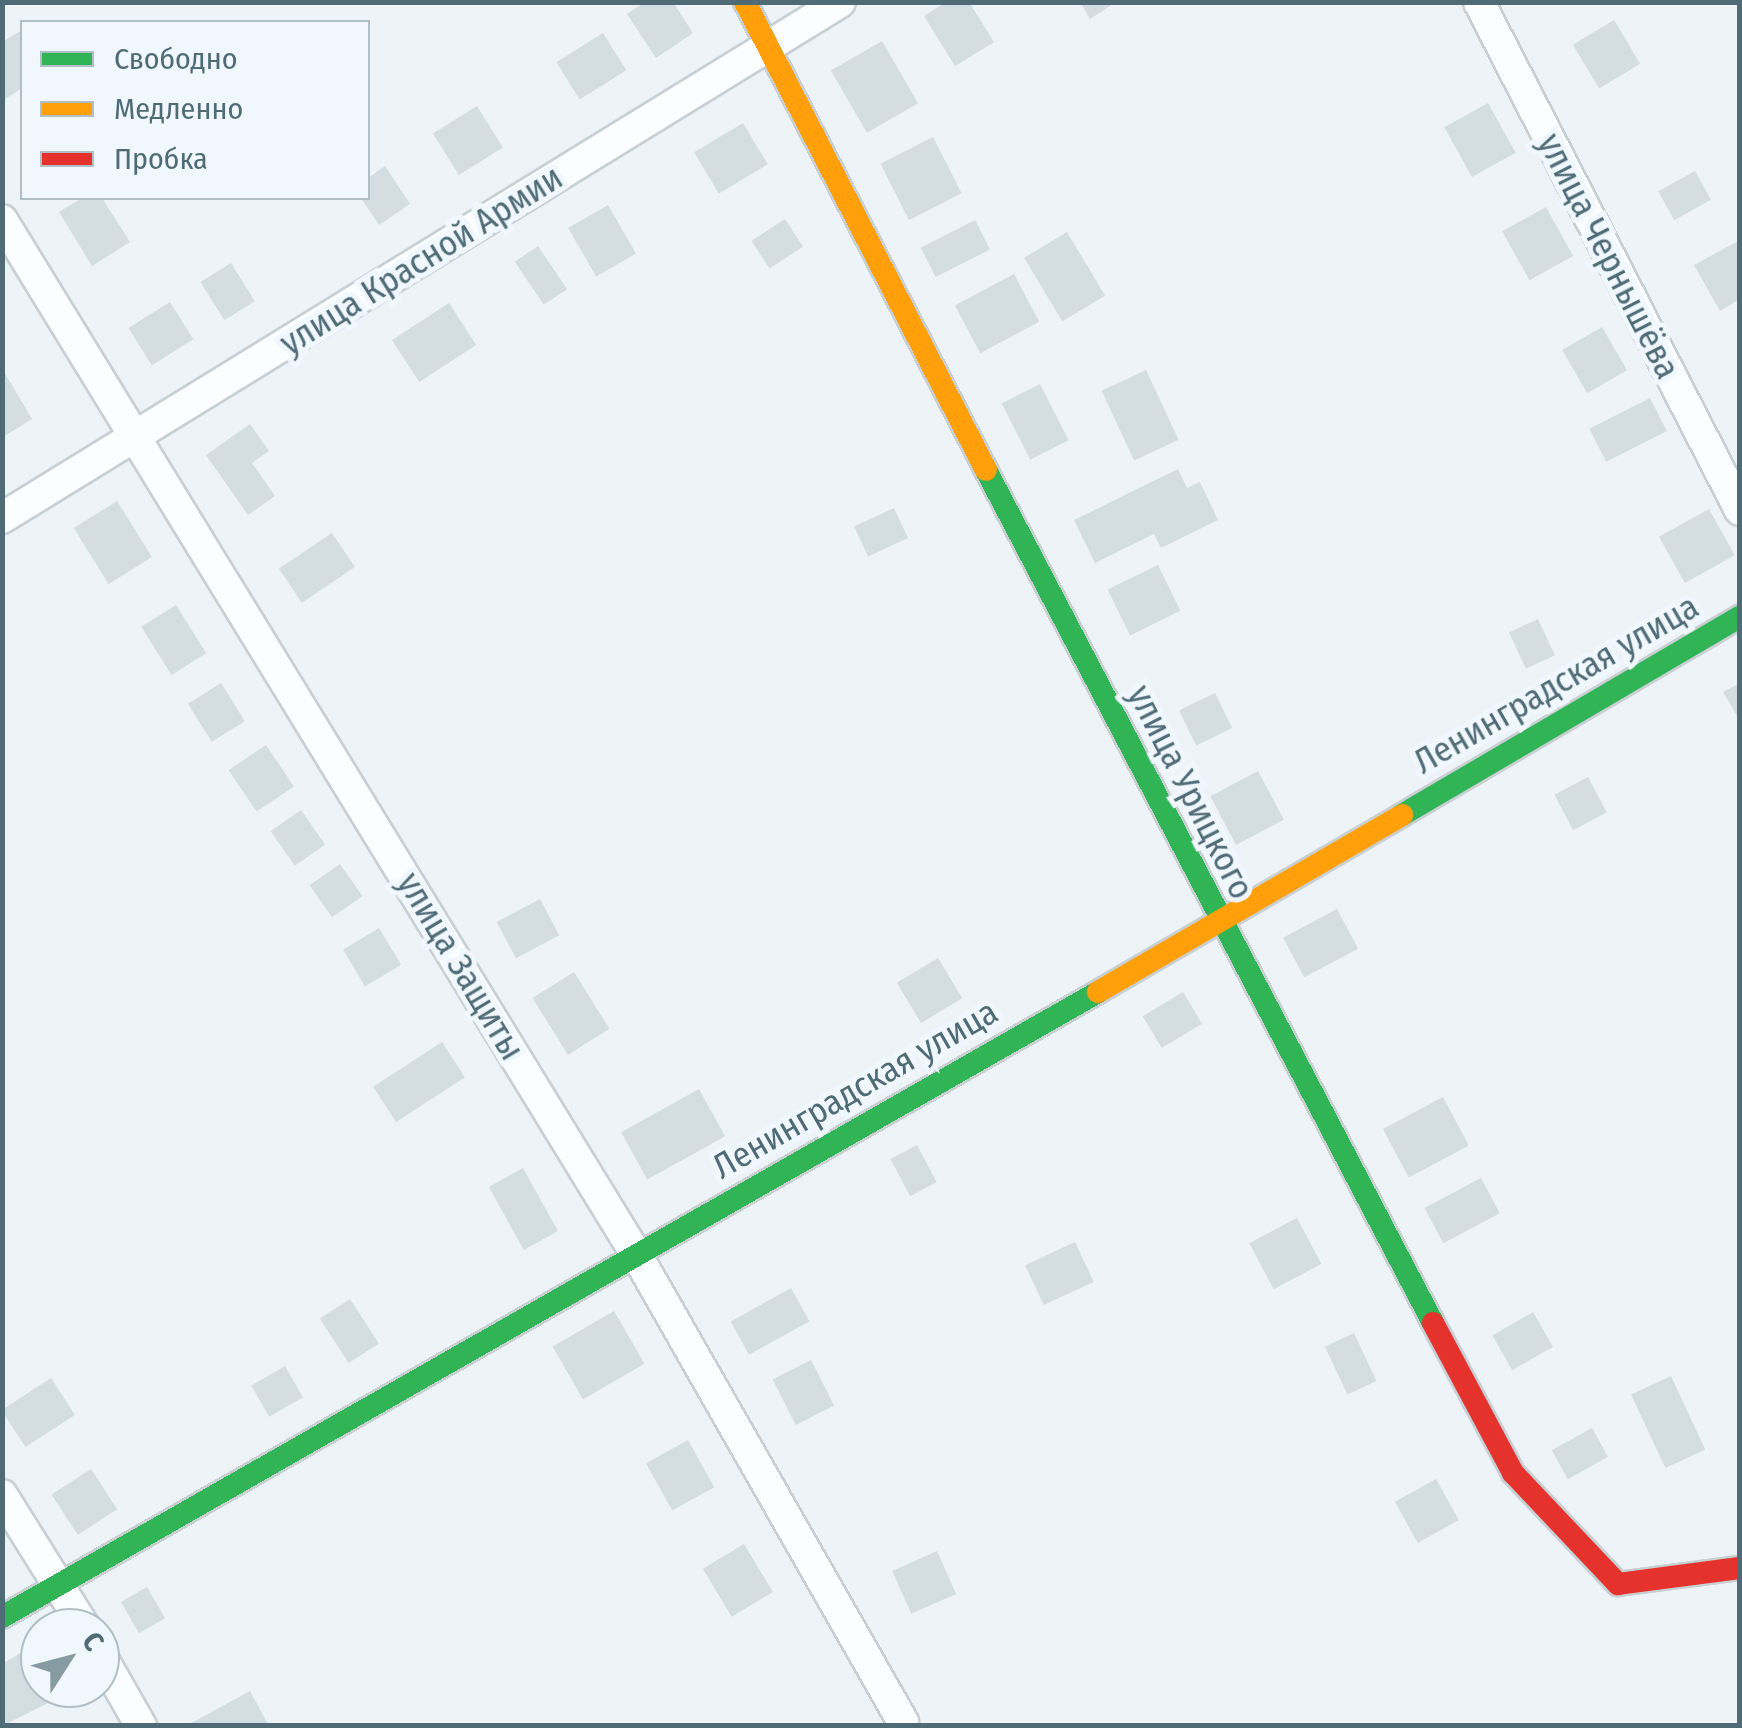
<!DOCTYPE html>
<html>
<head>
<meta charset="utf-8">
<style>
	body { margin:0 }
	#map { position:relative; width:1742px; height:1728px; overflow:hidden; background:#eef3f8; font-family:"Fira Sans Condensed",sans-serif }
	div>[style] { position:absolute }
	.building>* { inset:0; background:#d4dde2; transform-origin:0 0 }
	.roads { filter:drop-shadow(2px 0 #c8d0d4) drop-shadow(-2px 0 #c8d0d4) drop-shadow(0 2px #c8d0d4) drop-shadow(0 -2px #c8d0d4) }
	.street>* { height:30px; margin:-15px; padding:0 15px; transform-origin:15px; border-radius:15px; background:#fcfdfe }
	.fast>* { height:22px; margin:-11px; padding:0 11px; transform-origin:11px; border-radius:11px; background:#30b455 }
	.slow>* { height:22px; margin:-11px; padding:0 11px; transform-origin:11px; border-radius:11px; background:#ff9f0a }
	.jam>* { height:22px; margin:-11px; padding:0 11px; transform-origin:11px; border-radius:11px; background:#e5322d }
	span { translate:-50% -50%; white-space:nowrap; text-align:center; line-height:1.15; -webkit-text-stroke:10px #f1f7fe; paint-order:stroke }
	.street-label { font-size:35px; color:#4f6b75 }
	.frame { position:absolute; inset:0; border:5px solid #4f6b75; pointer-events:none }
	.legend { position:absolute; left:20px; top:20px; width:350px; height:180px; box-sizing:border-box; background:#f1f7fe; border:2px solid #b0bfc7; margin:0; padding:12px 18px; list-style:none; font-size:30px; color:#4f6b75 }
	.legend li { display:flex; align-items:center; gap:20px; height:50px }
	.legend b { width:50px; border:2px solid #b0bfc7 }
	.north { position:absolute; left:20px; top:1608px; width:100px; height:100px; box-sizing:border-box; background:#f1f7fe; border:2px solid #b0bfc7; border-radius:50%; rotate:54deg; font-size:28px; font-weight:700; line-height:40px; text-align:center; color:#4f6b75 }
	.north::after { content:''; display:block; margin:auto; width:35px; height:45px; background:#879ba3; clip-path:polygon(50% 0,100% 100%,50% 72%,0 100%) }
</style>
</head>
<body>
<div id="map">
	<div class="building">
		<i style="clip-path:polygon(645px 2px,673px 2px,693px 33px,656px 58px,627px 14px)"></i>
		<i style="clip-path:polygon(946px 2px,969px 2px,994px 42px,955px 66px,924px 16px)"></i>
		<i style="clip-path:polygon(1080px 2px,1116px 2px,1090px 19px)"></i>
		<i style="left:1614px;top:20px;width:51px;height:48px;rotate:59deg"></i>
		<i style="clip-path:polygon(22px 30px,22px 88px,2px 101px,2px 42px)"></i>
		<i style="left:603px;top:33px;width:44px;height:55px;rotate:58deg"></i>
		<i style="left:882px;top:41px;width:72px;height:59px;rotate:60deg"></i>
		<i style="left:1488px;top:103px;width:57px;height:50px;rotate:61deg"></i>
		<i style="left:477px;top:106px;width:49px;height:52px;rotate:58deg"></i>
		<i style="left:743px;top:123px;width:48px;height:57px;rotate:59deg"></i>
		<i style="left:933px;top:137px;width:63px;height:59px;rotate:63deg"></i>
		<i style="clip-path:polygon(385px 166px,410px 204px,379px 225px,361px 198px,368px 198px,368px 178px)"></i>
		<i style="left:1695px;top:171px;width:33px;height:42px;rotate:61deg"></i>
		<i style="clip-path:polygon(82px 198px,102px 198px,130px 242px,92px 266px,59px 212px)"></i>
		<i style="left:608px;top:205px;width:56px;height:46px;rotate:60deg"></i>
		<i style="left:1546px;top:207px;width:56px;height:50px;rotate:61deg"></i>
		<i style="left:785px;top:219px;width:33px;height:40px;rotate:57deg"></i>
		<i style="left:975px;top:220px;width:33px;height:61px;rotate:63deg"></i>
		<i style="left:1067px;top:232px;width:74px;height:50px;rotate:59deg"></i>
		<i style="clip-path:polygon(1740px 240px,1740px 299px,1720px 311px,1694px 265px)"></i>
		<i style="left:538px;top:246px;width:52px;height:28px;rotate:56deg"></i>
		<i style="left:231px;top:263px;width:45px;height:36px;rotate:58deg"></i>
		<i style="left:1014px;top:274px;width:54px;height:67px;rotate:62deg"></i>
		<i style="left:170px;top:302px;width:44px;height:49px;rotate:58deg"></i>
		<i style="left:449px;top:303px;width:50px;height:68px;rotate:57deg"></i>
		<i style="left:1602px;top:327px;width:50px;height:46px;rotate:60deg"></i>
		<i style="clip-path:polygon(3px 370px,32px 419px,3px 437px)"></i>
		<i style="left:1146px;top:370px;width:77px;height:49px;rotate:65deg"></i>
		<i style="left:1040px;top:384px;width:63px;height:43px;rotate:63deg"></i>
		<i style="left:1650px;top:398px;width:37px;height:68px;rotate:63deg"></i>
		<i style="clip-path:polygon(250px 424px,269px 451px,252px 463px,275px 496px,248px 515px,206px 455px)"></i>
		<i style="clip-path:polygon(1178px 469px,1187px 488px,1200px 482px,1218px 520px,1161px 548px,1154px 534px,1095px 563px,1074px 520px)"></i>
		<i style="left:117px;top:501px;width:66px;height:51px;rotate:58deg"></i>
		<i style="left:894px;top:508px;width:33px;height:44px;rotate:65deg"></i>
		<i style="left:1709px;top:509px;width:53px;height:57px;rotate:61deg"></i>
		<i style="left:332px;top:533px;width:41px;height:64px;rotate:56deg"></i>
		<i style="left:1158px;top:565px;width:51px;height:56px;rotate:64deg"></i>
		<i style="left:176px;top:605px;width:57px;height:41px;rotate:58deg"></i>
		<i style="left:1538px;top:619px;width:40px;height:32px;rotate:65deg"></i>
		<i style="left:221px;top:683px;width:45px;height:39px;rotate:58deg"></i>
		<i style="clip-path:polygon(1740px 683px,1740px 721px,1723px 692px)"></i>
		<i style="left:1215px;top:693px;width:39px;height:40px;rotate:64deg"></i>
		<i style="left:266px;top:745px;width:50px;height:45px;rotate:56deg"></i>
		<i style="left:1258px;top:771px;width:55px;height:54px;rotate:62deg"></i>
		<i style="left:1588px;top:777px;width:40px;height:38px;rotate:62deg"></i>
		<i style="left:301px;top:810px;width:42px;height:37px;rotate:55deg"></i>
		<i style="left:340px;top:864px;width:39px;height:37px;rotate:55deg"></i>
		<i style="left:540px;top:899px;width:41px;height:49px;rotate:62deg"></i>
		<i style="left:1337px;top:909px;width:45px;height:61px;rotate:62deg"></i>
		<i style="left:379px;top:928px;width:43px;height:42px;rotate:59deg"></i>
		<i style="left:938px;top:958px;width:47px;height:48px;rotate:59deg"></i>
		<i style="left:574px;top:972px;width:67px;height:49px;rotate:58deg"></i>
		<i style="left:1183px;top:992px;width:37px;height:47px;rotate:59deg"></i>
		<i style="left:442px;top:1042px;width:42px;height:82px;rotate:57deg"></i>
		<i style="left:699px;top:1089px;width:54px;height:89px;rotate:61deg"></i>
		<i style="left:1443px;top:1097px;width:55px;height:68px;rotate:62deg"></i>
		<i style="left:917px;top:1145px;width:42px;height:30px;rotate:62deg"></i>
		<i style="left:523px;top:1168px;width:72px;height:39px;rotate:61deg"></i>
		<i style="left:1481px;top:1178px;width:40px;height:64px;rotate:62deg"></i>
		<i style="left:1297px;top:1218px;width:52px;height:54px;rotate:62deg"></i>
		<i style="left:1075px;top:1242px;width:44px;height:55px;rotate:65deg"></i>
		<i style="left:791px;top:1288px;width:38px;height:69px;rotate:61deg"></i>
		<i style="left:350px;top:1299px;width:53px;height:36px;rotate:57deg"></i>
		<i style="left:614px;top:1311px;width:61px;height:71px;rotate:60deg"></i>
		<i style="left:1533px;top:1312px;width:40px;height:47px;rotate:60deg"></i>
		<i style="left:1354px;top:1333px;width:53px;height:32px;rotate:65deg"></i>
		<i style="left:811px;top:1360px;width:51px;height:43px;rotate:63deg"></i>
		<i style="left:285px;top:1366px;width:36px;height:39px;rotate:60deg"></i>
		<i style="left:1671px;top:1376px;width:81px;height:44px;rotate:65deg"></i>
		<i style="left:51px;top:1378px;width:44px;height:59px;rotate:57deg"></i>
		<i style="left:1592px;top:1428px;width:33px;height:46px;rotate:61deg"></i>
		<i style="left:688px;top:1440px;width:54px;height:48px;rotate:61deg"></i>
		<i style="left:91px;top:1469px;width:48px;height:47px;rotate:57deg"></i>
		<i style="left:1436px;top:1479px;width:47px;height:47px;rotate:61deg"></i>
		<i style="left:744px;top:1544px;width:56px;height:48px;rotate:59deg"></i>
		<i style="left:937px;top:1551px;width:47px;height:49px;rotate:66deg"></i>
		<i style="left:147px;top:1587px;width:36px;height:30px;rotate:60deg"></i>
		<i style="clip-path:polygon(22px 1652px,52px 1701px,2px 1726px,2px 1664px)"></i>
		<i style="clip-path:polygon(250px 1691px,269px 1726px,186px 1726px)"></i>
	</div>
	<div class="roads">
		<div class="street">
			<i style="left:1479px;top:2px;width:571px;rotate:62.81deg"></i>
			<i style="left:2px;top:220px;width:1213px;rotate:58.49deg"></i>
			<i style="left:636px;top:1254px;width:539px;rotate:60.29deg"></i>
			<i style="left:2px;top:518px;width:984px;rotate:-31.62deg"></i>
			<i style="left:2px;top:1495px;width:157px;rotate:58deg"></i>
			<i style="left:100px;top:1654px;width:83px;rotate:60.3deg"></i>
		</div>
		<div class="fast">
			<i style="left:986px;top:470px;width:963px;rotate:62.34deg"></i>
			<i style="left:1402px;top:815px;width:392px;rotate:-30.4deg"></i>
			<i style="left:2px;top:1617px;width:1262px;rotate:-29.69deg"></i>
		</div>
		<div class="slow">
			<i style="left:745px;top:2px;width:526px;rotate:62.75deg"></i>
			<i style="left:1098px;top:992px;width:352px;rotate:-30.2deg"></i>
		</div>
		<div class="jam">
			<i style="left:1433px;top:1323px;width:170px;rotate:61.9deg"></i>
			<i style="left:1513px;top:1473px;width:153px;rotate:46.6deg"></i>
			<i style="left:1618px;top:1584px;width:123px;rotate:-7.5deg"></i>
		</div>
	</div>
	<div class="street-label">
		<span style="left:1609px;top:256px;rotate:63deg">улица Чернышёва</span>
		<span style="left:421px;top:260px;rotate:-32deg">улица Красной Армии</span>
		<span style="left:1556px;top:684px;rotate:-30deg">Ленинградская улица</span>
		<span style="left:1191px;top:792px;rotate:63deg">улица Урицкого</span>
		<span style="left:461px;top:966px;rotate:59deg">улица Защиты</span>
		<span style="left:855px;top:1089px;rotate:-30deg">Ленинградская улица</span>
	</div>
	<div class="frame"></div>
	<ul class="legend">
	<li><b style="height:12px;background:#30b455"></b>Свободно</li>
	<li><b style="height:12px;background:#ff9f0a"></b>Медленно</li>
	<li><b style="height:12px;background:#e5322d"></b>Пробка</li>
	</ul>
	<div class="north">С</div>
</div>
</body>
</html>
